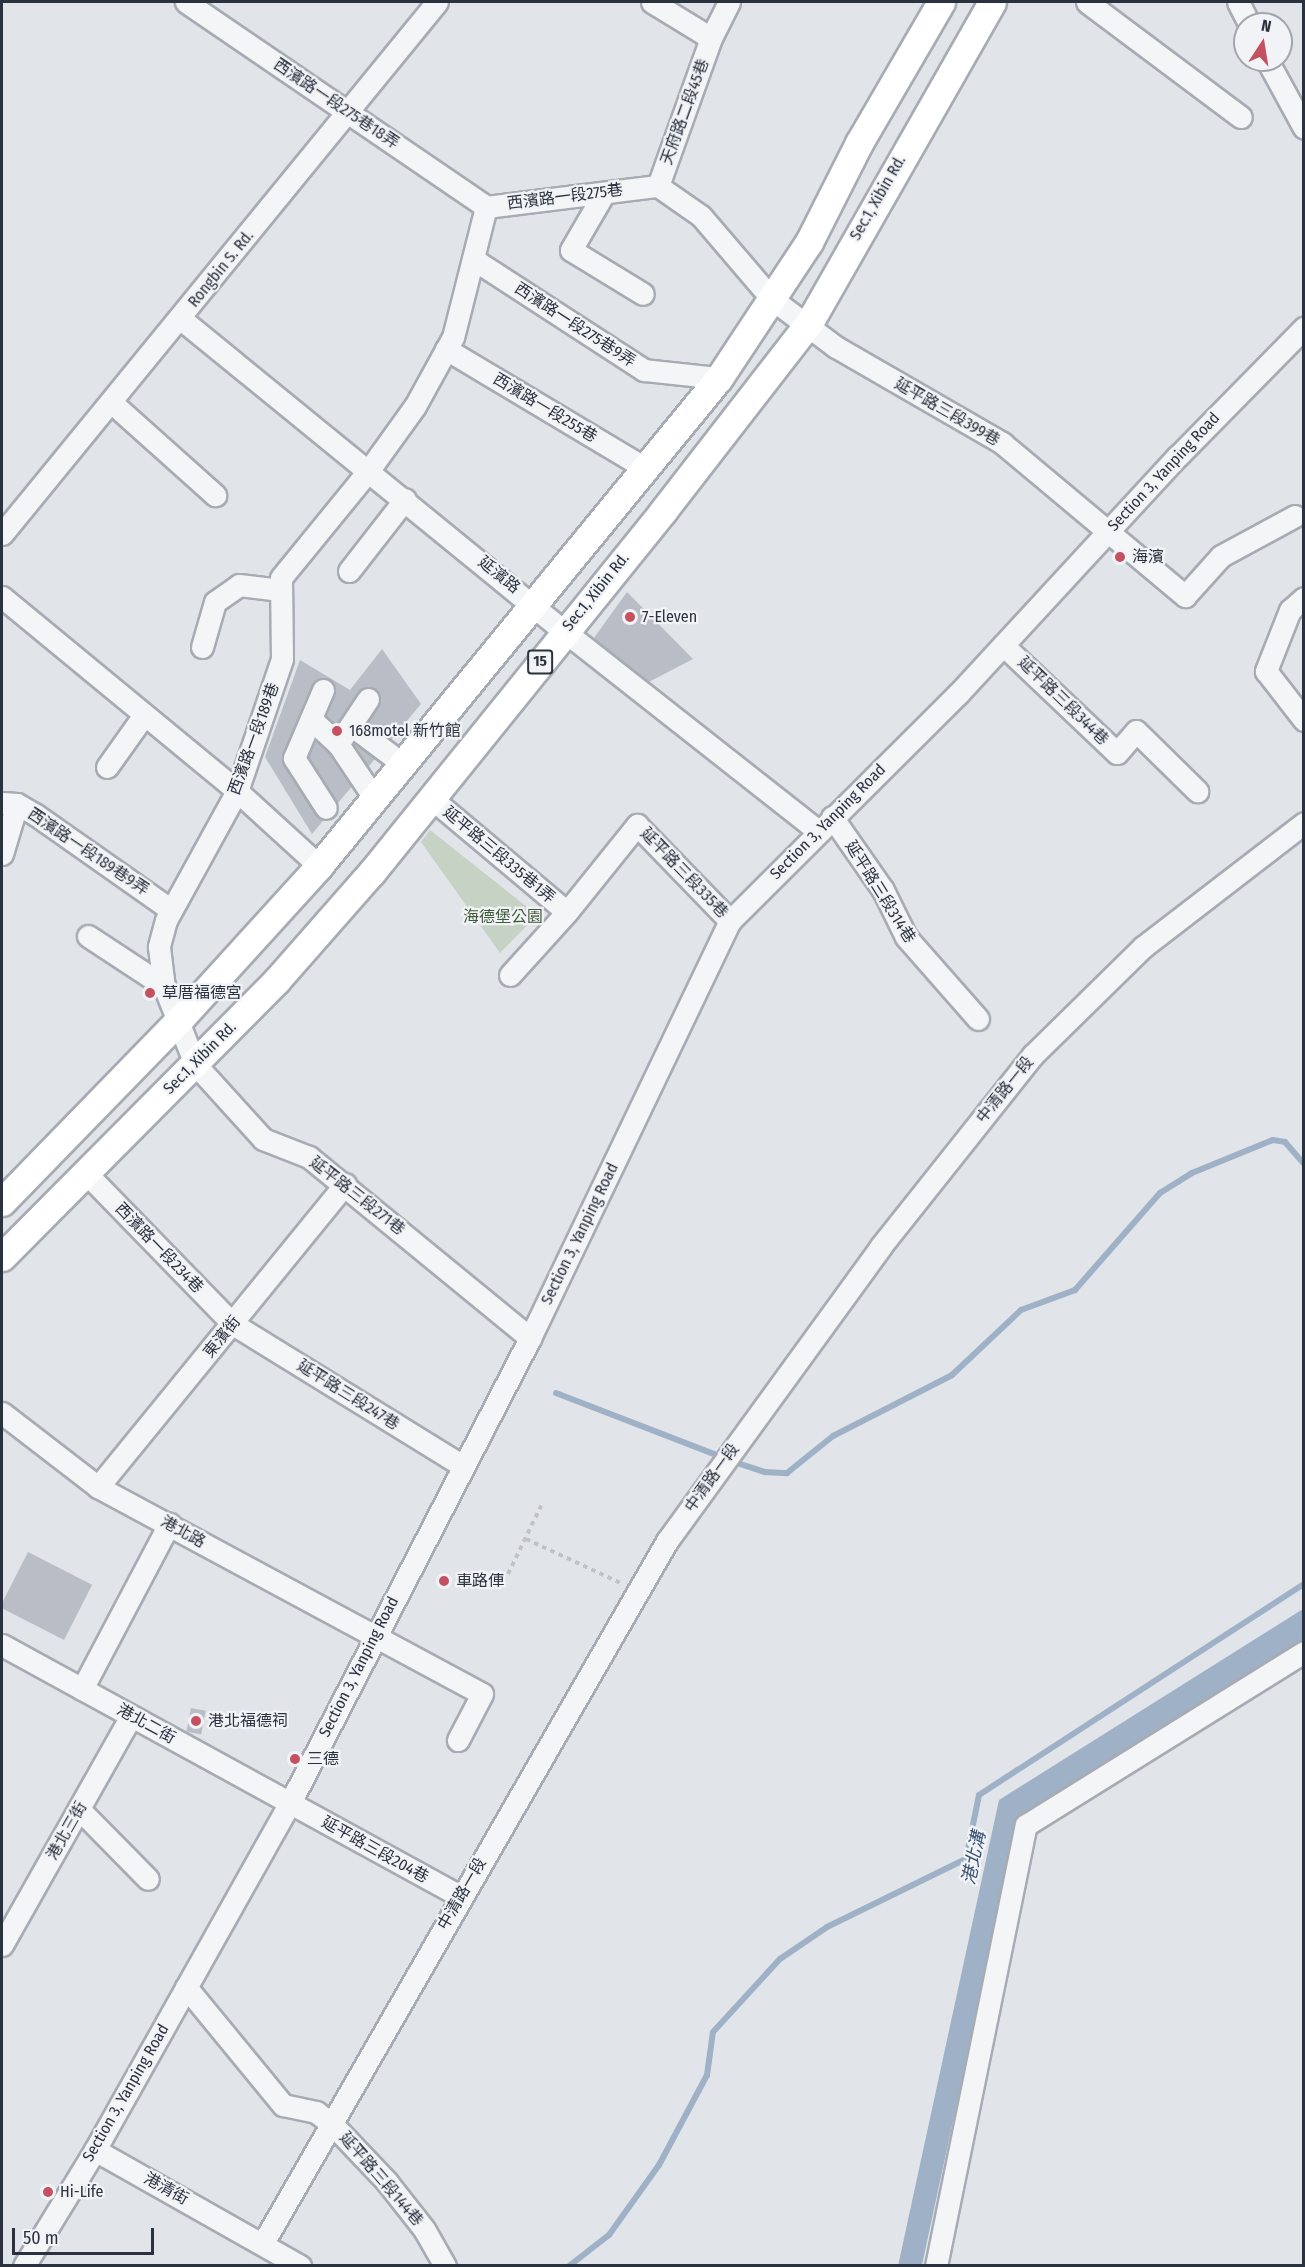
<!DOCTYPE html>
<html>
<head>
<meta charset="utf-8">
<style>
	body { margin:0 }
	#map { position:relative; width:1305px; height:2267px; overflow:hidden; background:#e1e4e9; font-family:"Fira Sans Condensed","Noto Sans TC",sans-serif }
	div>[style] { position:absolute }
	.green>* { inset:0; background:#c6d2c3 }
	.water>* { inset:0; background:#9fb1c6 }
	.stream>* { height:6px; margin:-3px; padding:0 3px; transform-origin:3px; border-radius:3px; background:#9fb1c6 }
	.building>* { inset:0; background:#b9bdc5; transform-origin:0 0 }
	.path>* { height:4px; margin-top:-2px; transform-origin:0; background:repeating-linear-gradient(90deg,#c0c2c7 0 4.5px,transparent 0 9px) }
	.roads { filter:drop-shadow(2px 0 #a7abb3) drop-shadow(-2px 0 #a7abb3) drop-shadow(0 2px #a7abb3) drop-shadow(0 -2px #a7abb3) }
	.minor>* { height:21px; margin:-10.5px; padding:0 10.5px; transform-origin:10.5px; border-radius:10.5px; background:#f4f5f7 }
	.major>* { height:27px; margin:-13.5px; padding:0 13.5px; transform-origin:13.5px; border-radius:13.5px; background:#fff }
	.dots>* { width:16px; height:16px; translate:-50% -50%; box-sizing:border-box; border:3px solid #f1f3f6; border-radius:50% }
	span { translate:-50% -50%; white-space:nowrap; text-align:center; line-height:1.15; -webkit-text-stroke:4.5px #f1f3f6; paint-order:stroke }
	.shield-label span { padding:2px 4px; background:#f1f3f6; border:2px solid; border-radius:4px; -webkit-text-stroke-width:0 }
	.shield-label { font-size:15px; color:#2b323f; font-weight:700 }
	.street-label { font-size:16px; color:#2b323f }
	.poi-label { font-size:16px; color:#2b323f }
	.left { translate:0 -50%; text-align:left }
	.park-label { font-size:16px; color:#3f5a39 }
	.water-label { font-size:18px; color:#385070; font-style:italic }
	.frame { position:absolute; inset:0; border:3px solid #2b323f; pointer-events:none }
	.north { position:absolute; left:1233px; top:12px; width:60px; height:60px; box-sizing:border-box; background:#f1f3f6; border:2px solid #a2a6ad; border-radius:50%; rotate:12deg; font-size:16px; font-weight:700; line-height:24px; text-align:center; color:#2b323f }
	.north::after { content:''; display:block; margin:auto; width:21px; height:27px; background:#c45060; clip-path:polygon(50% 0,100% 100%,50% 72%,0 100%) }
	.scale { position:absolute; left:12px; top:2228px; width:142px; height:27px; box-sizing:border-box; border:3px solid #2b323f; border-top:0; padding-left:8px; font-size:18px; line-height:21px; white-space:nowrap; color:#2b323f; -webkit-text-stroke:4px #f1f3f6; paint-order:stroke }
</style>
</head>
<body>
<div id="map">
	<div class="green">
		<i style="clip-path:polygon(430px 830px,537px 915px,500px 953px,421px 842px)"></i>
	</div>
	<div class="water">
		<i style="clip-path:polygon(1303px 1609px,1303px 1645px,1017px 1824px,922px 2265px,898px 2266px,999px 1800px)"></i>
	</div>
	<div class="stream">
		<i style="left:556px;top:1393px;width:178px;rotate:21.1deg"></i>
		<i style="left:731px;top:1461px;width:36px;rotate:18deg"></i>
		<i style="left:765px;top:1472px;width:22px;rotate:3deg"></i>
		<i style="left:787px;top:1473px;width:59px;rotate:-38.8deg"></i>
		<i style="left:833px;top:1436px;width:134px;rotate:-27.1deg"></i>
		<i style="left:952px;top:1375px;width:95px;rotate:-43.3deg"></i>
		<i style="left:1021px;top:1310px;width:58px;rotate:-20.3deg"></i>
		<i style="left:1075px;top:1290px;width:129px;rotate:-48.8deg"></i>
		<i style="left:1160px;top:1193px;width:38px;rotate:-32deg"></i>
		<i style="left:1192px;top:1173px;width:87px;rotate:-22.2deg"></i>
		<i style="left:1273px;top:1140px;width:12px;rotate:9deg"></i>
		<i style="left:1285px;top:1142px;width:29px;rotate:49deg"></i>
		<i style="left:569px;top:2266px;width:51px;rotate:-37.8deg"></i>
		<i style="left:609px;top:2235px;width:86px;rotate:-54.5deg"></i>
		<i style="left:659px;top:2165px;width:102px;rotate:-61.9deg"></i>
		<i style="left:707px;top:2075px;width:43px;rotate:-82.1deg"></i>
		<i style="left:713px;top:2032px;width:99px;rotate:-47.5deg"></i>
		<i style="left:780px;top:1959px;width:57px;rotate:-34.2deg"></i>
		<i style="left:827px;top:1927px;width:155px;rotate:-26.1deg"></i>
		<i style="left:966px;top:1859px;width:65px;rotate:-78.5deg"></i>
		<i style="left:979px;top:1795px;width:387px;rotate:-33deg"></i>
	</div>
	<div class="building">
		<i style="clip-path:polygon(627px 592px,693px 659px,643px 685px,591px 642px)"></i>
		<i style="clip-path:polygon(382px 649px,421px 704px,312px 834px,265px 757px,300px 660px,350px 690px)"></i>
		<i style="left:150px;top:985px;width:13px;height:9px;rotate:51deg"></i>
		<i style="left:28px;top:1552px;width:72px;height:62px;rotate:27deg"></i>
		<i style="left:191px;top:1708px;width:15px;height:24px;rotate:11deg"></i>
	</div>
	<div class="path">
		<i style="left:526px;top:1539px;width:105px;rotate:24.9deg"></i>
		<i style="left:508px;top:1574px;width:76px;rotate:-64.1deg"></i>
	</div>
	<div class="roads">
		<div class="minor">
			<i style="left:186px;top:2px;width:363px;rotate:34.3deg"></i>
			<i style="left:652px;top:2px;width:69px;rotate:31.4deg"></i>
			<i style="left:711px;top:38px;width:157px;rotate:109.7deg"></i>
			<i style="left:1087px;top:2px;width:192px;rotate:36.8deg"></i>
			<i style="left:1238px;top:2px;width:25px;rotate:63deg"></i>
			<i style="left:711px;top:38px;width:40px;rotate:-63.4deg"></i>
			<i style="left:1267px;top:60px;width:77px;rotate:61.4deg"></i>
			<i style="left:604px;top:193px;width:66px;rotate:120.1deg"></i>
			<i style="left:571px;top:250px;width:84px;rotate:31.4deg"></i>
			<i style="left:486px;top:207px;width:134px;rotate:104.2deg"></i>
			<i style="left:453px;top:337px;width:79px;rotate:118.8deg"></i>
			<i style="left:415px;top:406px;width:79px;rotate:125.7deg"></i>
			<i style="left:369px;top:470px;width:139px;rotate:129.2deg"></i>
			<i style="left:281px;top:578px;width:81px;rotate:89.3deg"></i>
			<i style="left:282px;top:659px;width:139px;rotate:108.8deg"></i>
			<i style="left:237px;top:791px;width:147px;rotate:118.8deg"></i>
			<i style="left:166px;top:920px;width:28px;rotate:105deg"></i>
			<i style="left:159px;top:947px;width:39px;rotate:83deg"></i>
			<i style="left:164px;top:986px;width:84px;rotate:68.3deg"></i>
			<i style="left:195px;top:1064px;width:101px;rotate:47.8deg"></i>
			<i style="left:263px;top:1139px;width:49px;rotate:21.4deg"></i>
			<i style="left:309px;top:1157px;width:286px;rotate:39.3deg"></i>
			<i style="left:486px;top:207px;width:173px;rotate:-7deg"></i>
			<i style="left:658px;top:186px;width:52px;rotate:34.9deg"></i>
			<i style="left:701px;top:216px;width:109px;rotate:49.5deg"></i>
			<i style="left:772px;top:299px;width:80px;rotate:36.9deg"></i>
			<i style="left:836px;top:347px;width:192px;rotate:30deg"></i>
			<i style="left:1002px;top:443px;width:239px;rotate:39.9deg"></i>
			<i style="left:1185px;top:596px;width:54px;rotate:-48deg"></i>
			<i style="left:1221px;top:556px;width:84px;rotate:-28.4deg"></i>
			<i style="left:473px;top:259px;width:204px;rotate:33deg"></i>
			<i style="left:644px;top:370px;width:75px;rotate:6.1deg"></i>
			<i style="left:181px;top:319px;width:494px;rotate:39.2deg"></i>
			<i style="left:564px;top:631px;width:323px;rotate:38.2deg"></i>
			<i style="left:446px;top:349px;width:230px;rotate:30.9deg"></i>
			<i style="left:111px;top:402px;width:140px;rotate:41.8deg"></i>
			<i style="left:2px;top:534px;width:687px;rotate:-50.73deg"></i>
			<i style="left:349px;top:571px;width:91px;rotate:-52.1deg"></i>
			<i style="left:2px;top:597px;width:305px;rotate:39.5deg"></i>
			<i style="left:237px;top:791px;width:111px;rotate:42.4deg"></i>
			<i style="left:1304px;top:598px;width:18px;rotate:139deg"></i>
			<i style="left:1290px;top:610px;width:66px;rotate:111.5deg"></i>
			<i style="left:1266px;top:671px;width:62px;rotate:52.2deg"></i>
			<i style="left:1003px;top:645px;width:157px;rotate:43.5deg"></i>
			<i style="left:1117px;top:753px;width:29px;rotate:-49deg"></i>
			<i style="left:1136px;top:731px;width:86px;rotate:44.5deg"></i>
			<i style="left:202px;top:647px;width:47px;rotate:-73.9deg"></i>
			<i style="left:215px;top:602px;width:29px;rotate:-35deg"></i>
			<i style="left:239px;top:585px;width:42px;rotate:6.8deg"></i>
			<i style="left:323px;top:690px;width:74px;rotate:113.1deg"></i>
			<i style="left:294px;top:758px;width:59px;rotate:57.4deg"></i>
			<i style="left:311px;top:719px;width:37px;rotate:43deg"></i>
			<i style="left:338px;top:744px;width:54px;rotate:-56.3deg"></i>
			<i style="left:351px;top:725px;width:65px;rotate:36.9deg"></i>
			<i style="left:338px;top:744px;width:66px;rotate:56.1deg"></i>
			<i style="left:107px;top:767px;width:64px;rotate:-54.6deg"></i>
			<i style="left:431px;top:798px;width:177px;rotate:40deg"></i>
			<i style="left:2px;top:803px;width:15px;rotate:4deg"></i>
			<i style="left:17px;top:804px;width:22px;rotate:30deg"></i>
			<i style="left:36px;top:815px;width:165px;rotate:35.1deg"></i>
			<i style="left:832px;top:817px;width:89px;rotate:55.1deg"></i>
			<i style="left:883px;top:890px;width:52px;rotate:63.9deg"></i>
			<i style="left:906px;top:937px;width:109px;rotate:48.7deg"></i>
			<i style="left:2px;top:854px;width:52px;rotate:-73.3deg"></i>
			<i style="left:88px;top:936px;width:91px;rotate:33.3deg"></i>
			<i style="left:510px;top:975px;width:85px;rotate:-47.9deg"></i>
			<i style="left:567px;top:912px;width:112px;rotate:-51.2deg"></i>
			<i style="left:637px;top:825px;width:134px;rotate:45.9deg"></i>
			<i style="left:85px;top:1172px;width:212px;rotate:45.8deg"></i>
			<i style="left:233px;top:1324px;width:270px;rotate:31.7deg"></i>
			<i style="left:2px;top:1413px;width:121px;rotate:37.6deg"></i>
			<i style="left:98px;top:1487px;width:436px;rotate:28.3deg"></i>
			<i style="left:482px;top:1694px;width:52px;rotate:117.6deg"></i>
			<i style="left:98px;top:1487px;width:391px;rotate:-50.8deg"></i>
			<i style="left:2px;top:1645px;width:522px;rotate:28.72deg"></i>
			<i style="left:82px;top:1689px;width:187px;rotate:-62.2deg"></i>
			<i style="left:79px;top:1809px;width:98px;rotate:45.4deg"></i>
			<i style="left:2px;top:1945px;width:263px;rotate:-60.6deg"></i>
			<i style="left:186px;top:1987px;width:153px;rotate:50.6deg"></i>
			<i style="left:283px;top:2105px;width:34px;rotate:12deg"></i>
			<i style="left:316px;top:2112px;width:21px;rotate:37deg"></i>
			<i style="left:333px;top:2125px;width:79px;rotate:46.5deg"></i>
			<i style="left:387px;top:2182px;width:60px;rotate:51.8deg"></i>
			<i style="left:424px;top:2229px;width:43px;rotate:60.4deg"></i>
			<i style="left:95px;top:2150px;width:236px;rotate:29.5deg"></i>
			<i style="left:263px;top:2243px;width:810px;rotate:-60.08deg"></i>
			<i style="left:667px;top:1541px;width:364px;rotate:-54deg"></i>
			<i style="left:881px;top:1246px;width:244px;rotate:-51.5deg"></i>
			<i style="left:1033px;top:1055px;width:154px;rotate:-44.5deg"></i>
			<i style="left:1143px;top:947px;width:203px;rotate:-37.6deg"></i>
			<i style="left:24px;top:2266px;width:136px;rotate:-58.5deg"></i>
			<i style="left:95px;top:2150px;width:398px;rotate:-60.7deg"></i>
			<i style="left:290px;top:1803px;width:523px;rotate:-62.7deg"></i>
			<i style="left:530px;top:1338px;width:462px;rotate:-64.4deg"></i>
			<i style="left:730px;top:921px;width:322px;rotate:-44.9deg"></i>
			<i style="left:958px;top:694px;width:324px;rotate:-47.3deg"></i>
			<i style="left:1178px;top:456px;width:180px;rotate:-45.5deg"></i>
			<i style="left:936px;top:2266px;width:450px;rotate:-78.5deg"></i>
			<i style="left:1026px;top:1825px;width:327px;rotate:-31.9deg"></i>
		</div>
		<div class="major">
			<i style="left:2px;top:1202px;width:255px;rotate:-45.8deg"></i>
			<i style="left:180px;top:1019px;width:207px;rotate:-47.7deg"></i>
			<i style="left:319px;top:866px;width:631px;rotate:-50.66deg"></i>
			<i style="left:719px;top:378px;width:163px;rotate:-56.5deg"></i>
			<i style="left:809px;top:242px;width:111px;rotate:-63.2deg"></i>
			<i style="left:859px;top:143px;width:163px;rotate:-59.8deg"></i>
			<i style="left:2px;top:1257px;width:390px;rotate:-45.2deg"></i>
			<i style="left:277px;top:980px;width:144px;rotate:-48.7deg"></i>
			<i style="left:372px;top:872px;width:464px;rotate:-51.1deg"></i>
			<i style="left:663px;top:511px;width:238px;rotate:-52.2deg"></i>
			<i style="left:809px;top:323px;width:369px;rotate:-60.3deg"></i>
		</div>
	</div>
	<div class="dots">
		<i style="left:1120px;top:557px;background:#c45060"></i>
		<i style="left:630px;top:617px;background:#c45060"></i>
		<i style="left:337px;top:731px;background:#c45060"></i>
		<i style="left:150px;top:993px;background:#c45060"></i>
		<i style="left:444px;top:1581px;background:#c45060"></i>
		<i style="left:196px;top:1721px;background:#c45060"></i>
		<i style="left:295px;top:1759px;background:#c45060"></i>
		<i style="left:48px;top:2192px;background:#c45060"></i>
	</div>
	<div class="shield-label">
		<span style="left:540px;top:662px">15</span>
	</div>
	<div class="street-label">
		<span style="left:336px;top:104px;rotate:34deg">西濱路一段275巷18弄</span>
		<span style="left:685px;top:112px;rotate:-70deg">天府路二段45巷</span>
		<span style="left:565px;top:197px;rotate:-7deg">西濱路一段275巷</span>
		<span style="left:878px;top:198px;rotate:-60deg">Sec.1, Xibin Rd.</span>
		<span style="left:221px;top:269px;rotate:-51deg">Rongbin S. Rd.</span>
		<span style="left:575px;top:325px;rotate:33deg">西濱路一段275巷9弄</span>
		<span style="left:545px;top:408px;rotate:31deg">西濱路一段255巷</span>
		<span style="left:947px;top:412px;rotate:30deg">延平路三段399巷</span>
		<span style="left:1164px;top:472px;rotate:-47deg">Section 3, Yanping Road</span>
		<span style="left:499px;top:575px;rotate:39deg">延濱路</span>
		<span style="left:596px;top:592px;rotate:-51deg">Sec.1, Xibin Rd.</span>
		<span style="left:1063px;top:701px;rotate:44deg">延平路三段344巷</span>
		<span style="left:254px;top:739px;rotate:-70deg">西濱路一段189巷</span>
		<span style="left:828px;top:822px;rotate:-45deg">Section 3, Yanping Road</span>
		<span style="left:88px;top:852px;rotate:34deg">西濱路一段189巷9弄</span>
		<span style="left:499px;top:855px;rotate:40deg">延平路三段335巷1弄</span>
		<span style="left:684px;top:873px;rotate:46deg">延平路三段335巷</span>
		<span style="left:880px;top:892px;rotate:58deg">延平路三段314巷</span>
		<span style="left:200px;top:1058px;rotate:-45deg">Sec.1, Xibin Rd.</span>
		<span style="left:1005px;top:1090px;rotate:-51deg">中清路一段</span>
		<span style="left:357px;top:1196px;rotate:38deg">延平路三段271巷</span>
		<span style="left:580px;top:1234px;rotate:-64deg">Section 3, Yanping Road</span>
		<span style="left:159px;top:1248px;rotate:46deg">西濱路一段234巷</span>
		<span style="left:222px;top:1337px;rotate:-51deg">東濱街</span>
		<span style="left:348px;top:1395px;rotate:32deg">延平路三段247巷</span>
		<span style="left:712px;top:1478px;rotate:-54deg">中清路一段</span>
		<span style="left:183px;top:1532px;rotate:29deg">港北路</span>
		<span style="left:359px;top:1667px;rotate:-63deg">Section 3, Yanping Road</span>
		<span style="left:146px;top:1724px;rotate:29deg">港北二街</span>
		<span style="left:67px;top:1831px;rotate:-60deg">港北三街</span>
		<span style="left:375px;top:1850px;rotate:29deg">延平路三段204巷</span>
		<span style="left:462px;top:1894px;rotate:-60deg">中清路一段</span>
		<span style="left:126px;top:2093px;rotate:-60deg">Section 3, Yanping Road</span>
		<span style="left:381px;top:2179px;rotate:49deg">延平路三段144巷</span>
		<span style="left:166px;top:2189px;rotate:29deg">港清街</span>
	</div>
	<div class="poi-label">
		<span class="left" style="left:1132px;top:557px">海濱</span>
		<span class="left" style="left:642px;top:617px">7-Eleven</span>
		<span class="left" style="left:349px;top:731px">168motel 新竹館</span>
		<span class="left" style="left:162px;top:993px">草厝福德宮</span>
		<span class="left" style="left:456px;top:1581px">車路俥</span>
		<span class="left" style="left:208px;top:1721px">港北福德祠</span>
		<span class="left" style="left:307px;top:1759px">三德</span>
		<span class="left" style="left:60px;top:2192px">Hi-Life</span>
	</div>
	<div class="park-label">
		<span style="left:503px;top:917px">海德堡公園</span>
	</div>
	<div class="water-label">
		<span style="left:974px;top:1858px;rotate:-78deg">港北溝</span>
	</div>
	<div class="frame"></div>
	<div class="north">N</div>
	<div class="scale">50 m</div>
</div>
</body>
</html>
